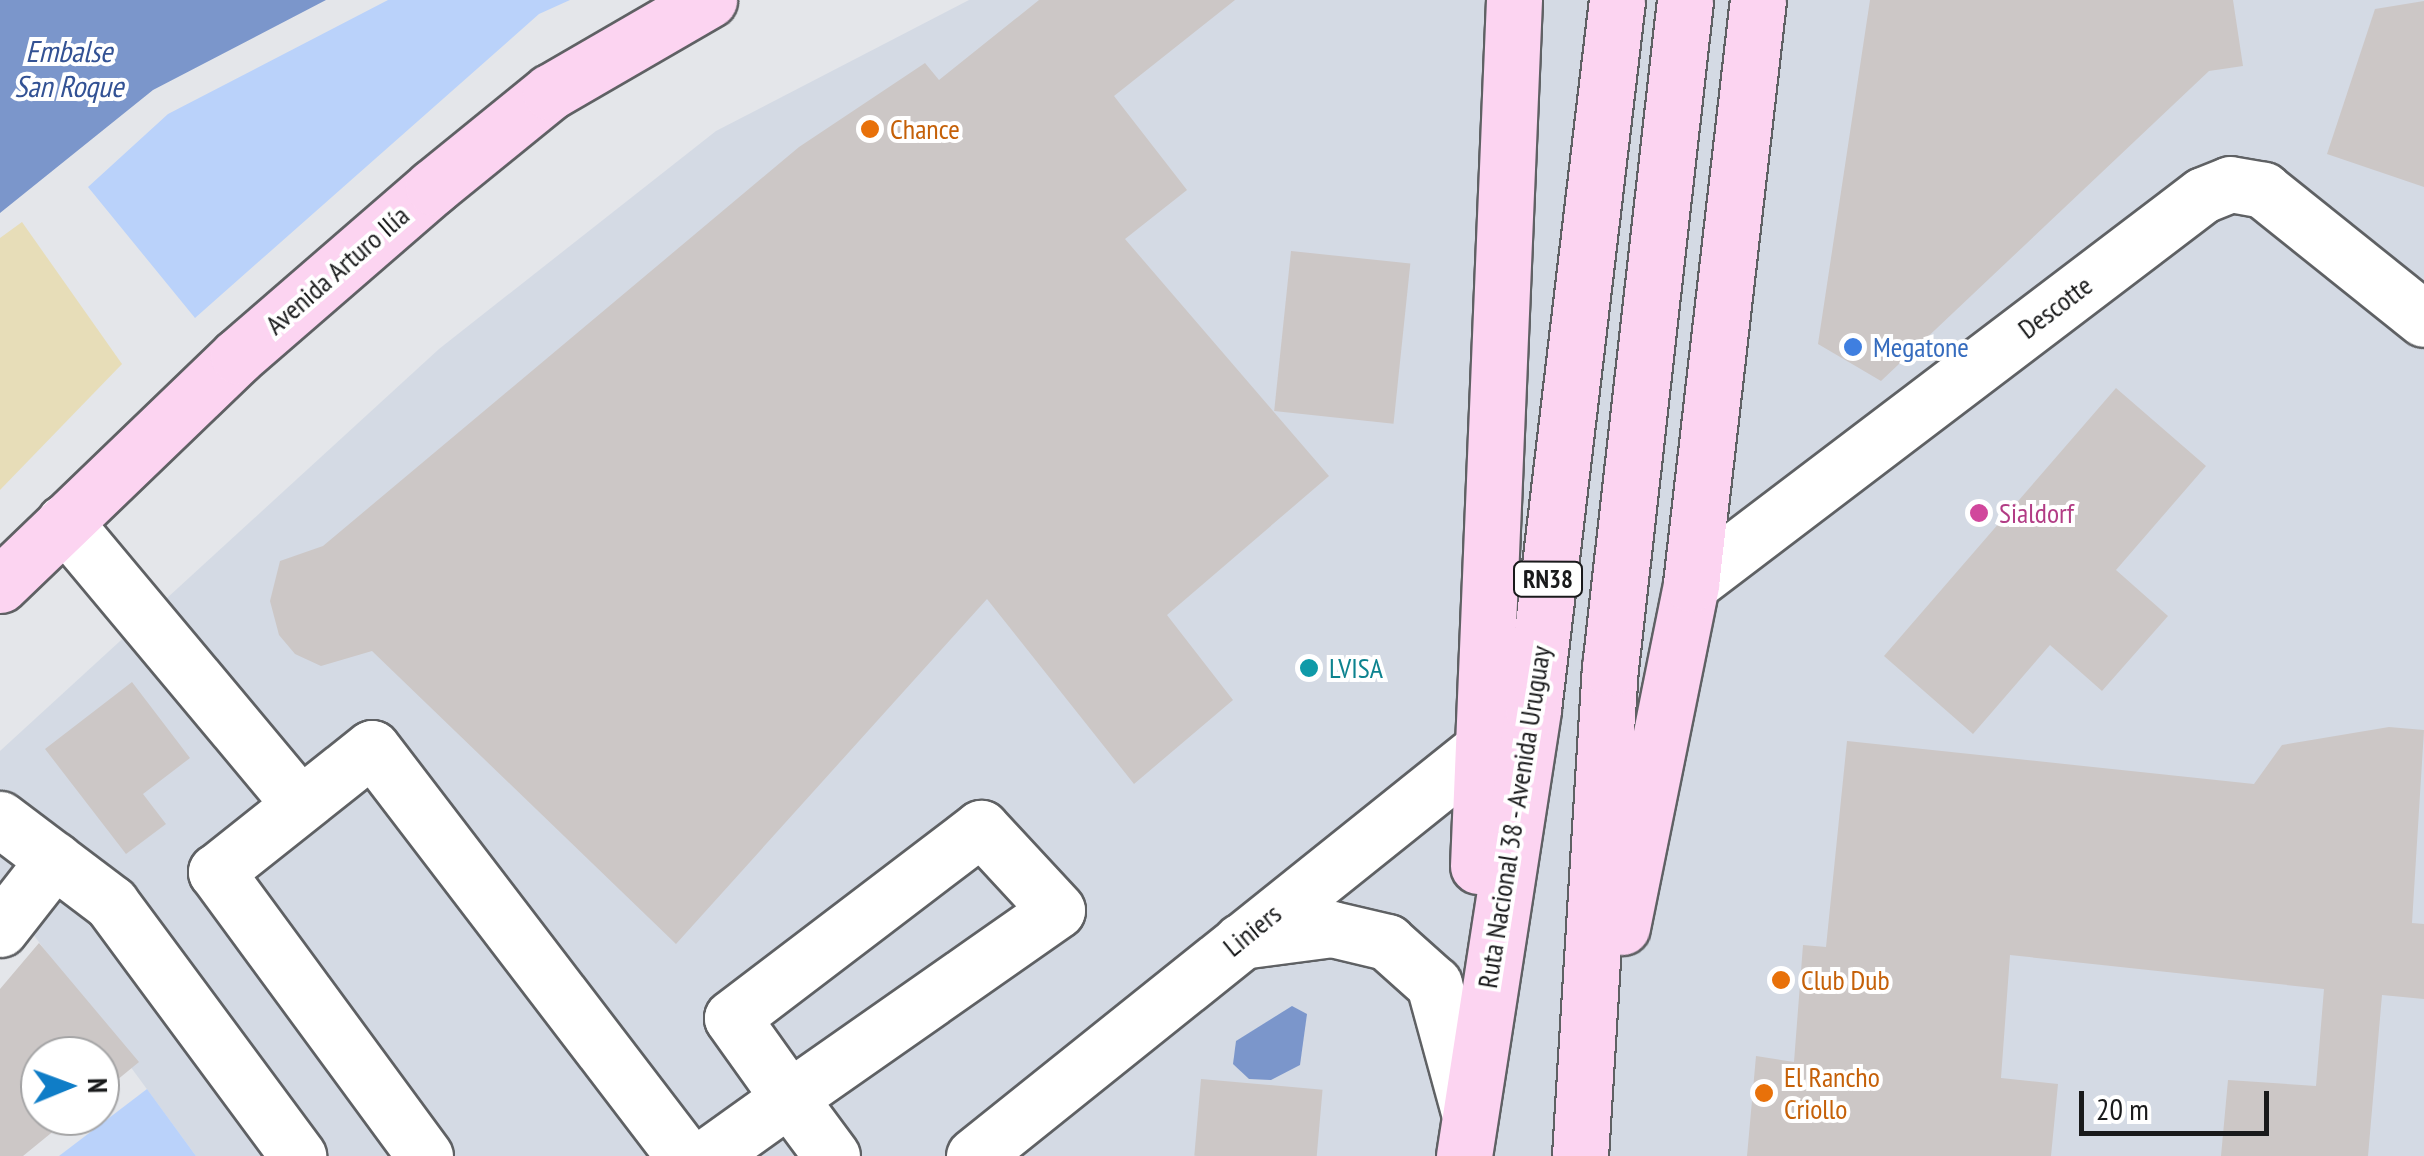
<!DOCTYPE html>
<html>
<head>
<meta charset="utf-8">
<style>
	body { margin:0 }
	#map { position:relative; width:2424px; height:1156px; overflow:hidden; background:#e4e6ea; font-family:"PT Sans Narrow",sans-serif }
	div>[style] { position:absolute }
	.built>* { inset:0; background:#d4dae4 }
	.green>* { inset:0; background:#bad2fa }
	.sand>* { inset:0; background:#e7ddb8 }
	.water>* { inset:0; background:#7b96cb }
	.building>* { inset:0; background:#ccc7c6; transform-origin:0 0 }
	.roads { filter:drop-shadow(2px 0 #5f6164) drop-shadow(-2px 0 #5f6164) drop-shadow(0 2px #5f6164) drop-shadow(0 -2px #5f6164) }
	.minor>* { height:55px; margin:-27.5px; padding:0 27.5px; transform-origin:27.5px; border-radius:27.5px; background:#fff }
	.major>* { height:55px; margin:-27.5px; padding:0 27.5px; transform-origin:27.5px; border-radius:27.5px; background:#fcd4f1 }
	.dots>* { width:28px; height:28px; translate:-50% -50%; box-sizing:border-box; border:5px solid #fff; border-radius:50% }
	span { translate:-50% -50%; white-space:nowrap; text-align:center; line-height:1.15; -webkit-text-stroke:8px #fff; paint-order:stroke }
	.shield-label span { padding:2px 8px; background:#fff; border:2px solid; border-radius:8px; -webkit-text-stroke-width:0 }
	.shield-label { font-size:25px; color:#191a1b; font-weight:700 }
	.food-label { font-size:28px; color:#c56008 }
	.left { translate:0 -50%; text-align:left }
	.street-label { font-size:28px; color:#191a1b }
	.shop-label { font-size:28px; color:#366cbe }
	.hotel-label { font-size:28px; color:#b23c85 }
	.culture-label { font-size:28px; color:#0d838f }
	.water-label { font-size:30px; color:#335294; font-style:italic }
	.north { position:absolute; left:20px; top:1036px; width:100px; height:100px; box-sizing:border-box; background:#fff; border:2px solid #a3a3a4; border-radius:50%; rotate:89deg; font-size:28px; font-weight:700; line-height:40px; text-align:center; color:#191a1b }
	.north::after { content:''; display:block; margin:auto; width:35px; height:45px; background:#0f7dc7; clip-path:polygon(50% 0,100% 100%,50% 72%,0 100%) }
	.scale { position:absolute; left:2079px; top:1091px; width:190px; height:45px; box-sizing:border-box; border:5px solid #191a1b; border-top:0; padding-left:12px; font-size:30px; line-height:35px; white-space:nowrap; color:#191a1b; -webkit-text-stroke:8px #fff; paint-order:stroke }
</style>
</head>
<body>
<div id="map">
	<div class="built">
		<i style="clip-path:polygon(969px 0,2424px 0,2424px 1156px,196px 1156px,0 889px,0 751px,439px 349px,716px 131px)"></i>
	</div>
	<div class="green">
		<i style="clip-path:polygon(388px 0,570px 0,539px 14px,195px 318px,88px 187px,168px 114px)"></i>
		<i style="clip-path:polygon(147px 1089px,196px 1156px,59px 1156px)"></i>
	</div>
	<div class="sand">
		<i style="clip-path:polygon(22px 222px,122px 364px,0 490px,0 238px)"></i>
	</div>
	<div class="water">
		<i style="clip-path:polygon(0 0,326px 0,153px 90px,0 213px)"></i>
		<i style="clip-path:polygon(1292px 1006px,1307px 1014px,1300px 1065px,1271px 1080px,1249px 1079px,1233px 1064px,1236px 1041px)"></i>
	</div>
	<div class="building">
		<i style="clip-path:polygon(1039px 0,1235px 0,1114px 96px,1187px 190px,1125px 239px,1329px 476px,1167px 615px,1233px 700px,1134px 784px,987px 599px,676px 944px,372px 651px,321px 666px,295px 654px,279px 635px,270px 601px,280px 561px,323px 546px,799px 147px,925px 63px,939px 80px)"></i>
		<i style="clip-path:polygon(1870px 0,2233px 0,2243px 66px,2209px 71px,1881px 381px,1818px 344px)"></i>
		<i style="clip-path:polygon(2424px 1px,2424px 187px,2327px 154px,2375px 9px)"></i>
		<i style="left:1291px;top:251px;width:120px;height:161px;rotate:6deg"></i>
		<i style="clip-path:polygon(2116px 388px,2206px 466px,2116px 570px,2168px 616px,2102px 691px,2050px 645px,1973px 734px,1884px 656px)"></i>
		<i style="clip-path:polygon(132px 682px,190px 758px,143px 794px,166px 824px,126px 854px,45px 749px)"></i>
		<i style="clip-path:polygon(2389px 727px,2424px 730px,2412px 923px,2424px 924px,2424px 999px,2382px 995px,2368px 1156px,2221px 1156px,2228px 1080px,2316px 1086px,2324px 989px,2010px 955px,2001px 1078px,2058px 1084px,2051px 1156px,1747px 1156px,1756px 1056px,1794px 1062px,1803px 945px,1826px 947px,1847px 741px,2254px 784px,2282px 745px)"></i>
		<i style="clip-path:polygon(39px 943px,139px 1062px,100px 1094px,100px 1056px,40px 1056px,40px 1116px,72px 1116px,23px 1156px,0 1156px,0 989px)"></i>
		<i style="left:1201px;top:1079px;width:122px;height:77px;rotate:5deg"></i>
	</div>
	<div class="roads">
		<div class="minor">
			<i style="left:64px;top:522px;width:365px;rotate:50.1deg"></i>
			<i style="left:1691px;top:584px;width:643px;rotate:-37.23deg"></i>
			<i style="left:2203px;top:195px;width:29px;rotate:-22deg"></i>
			<i style="left:2230px;top:184px;width:34px;rotate:10deg"></i>
			<i style="left:2263px;top:190px;width:206px;rotate:38.7deg"></i>
			<i style="left:0;top:819px;width:139px;rotate:37.1deg"></i>
			<i style="left:111px;top:903px;width:315px;rotate:53.5deg"></i>
			<i style="left:0;top:929px;width:88px;rotate:-52deg"></i>
			<i style="left:1241px;top:941px;width:92px;rotate:-7.5deg"></i>
			<i style="left:1332px;top:929px;width:57px;rotate:13.3deg"></i>
			<i style="left:1387px;top:942px;width:63px;rotate:41.8deg"></i>
			<i style="left:1434px;top:984px;width:133px;rotate:74.7deg"></i>
			<i style="left:425px;top:1156px;width:353px;rotate:-126.3deg"></i>
			<i style="left:216px;top:872px;width:199px;rotate:-38.5deg"></i>
			<i style="left:372px;top:748px;width:514px;rotate:52.59deg"></i>
			<i style="left:708px;top:1156px;width:100px;rotate:-35.6deg"></i>
			<i style="left:789px;top:1098px;width:327px;rotate:-35deg"></i>
			<i style="left:1057px;top:910px;width:112px;rotate:-132.8deg"></i>
			<i style="left:981px;top:828px;width:313px;rotate:142.7deg"></i>
			<i style="left:732px;top:1018px;width:98px;rotate:54.5deg"></i>
			<i style="left:789px;top:1098px;width:72px;rotate:53.4deg"></i>
			<i style="left:974px;top:1156px;width:692px;rotate:-38.72deg"></i>
		</div>
		<div class="major">
			<i style="left:0;top:585px;width:330px;rotate:-43.9deg"></i>
			<i style="left:238px;top:356px;width:258px;rotate:-40.9deg"></i>
			<i style="left:433px;top:187px;width:151px;rotate:-39.1deg"></i>
			<i style="left:550px;top:92px;width:184px;rotate:-30.1deg"></i>
			<i style="left:1478px;top:866px;width:867px;rotate:-87.62deg"></i>
			<i style="left:1622px;top:927px;width:350px;rotate:-78.6deg"></i>
			<i style="left:1691px;top:584px;width:588px;rotate:-83.46deg"></i>
			<i style="left:1464px;top:1156px;width:452px;rotate:-81.2deg"></i>
			<i style="left:1533px;top:709px;width:714px;rotate:-83.24deg"></i>
			<i style="left:1580px;top:1156px;width:489px;rotate:-86.5deg"></i>
			<i style="left:1610px;top:668px;width:672px;rotate:-83.59deg"></i>
		</div>
	</div>
	<div class="dots">
		<i style="left:870px;top:129px;background:#e8710a"></i>
		<i style="left:1853px;top:347px;background:#3f7fe0"></i>
		<i style="left:1979px;top:513px;background:#d1479c"></i>
		<i style="left:1309px;top:668px;background:#0f9aa8"></i>
		<i style="left:1781px;top:980px;background:#e8710a"></i>
		<i style="left:1764px;top:1093px;background:#e8710a"></i>
	</div>
	<div class="shield-label">
		<span style="left:1548px;top:579px">RN38</span>
	</div>
	<div class="food-label">
		<span class="left" style="left:890px;top:129px">Chance</span>
		<span class="left" style="left:1801px;top:980px">Club Dub</span>
		<span class="left" style="left:1784px;top:1093px">El Rancho<br>Criollo</span>
	</div>
	<div class="street-label">
		<span style="left:337px;top:270px;rotate:-41deg">Avenida Arturo Ilía</span>
		<span style="left:2055px;top:307px;rotate:-37deg">Descotte</span>
		<span style="left:1514px;top:817px;rotate:-81deg">Ruta Nacional 38 - Avenida Uruguay</span>
		<span style="left:1252px;top:930px;rotate:-39deg">Liniers</span>
	</div>
	<div class="shop-label">
		<span class="left" style="left:1873px;top:347px">Megatone</span>
	</div>
	<div class="hotel-label">
		<span class="left" style="left:1999px;top:513px">Sialdorf</span>
	</div>
	<div class="culture-label">
		<span class="left" style="left:1329px;top:668px">LVISA</span>
	</div>
	<div class="water-label">
		<span style="left:69px;top:68px">Embalse<br>San Roque</span>
	</div>
	<div class="north">N</div>
	<div class="scale">20 m</div>
</div>
</body>
</html>
